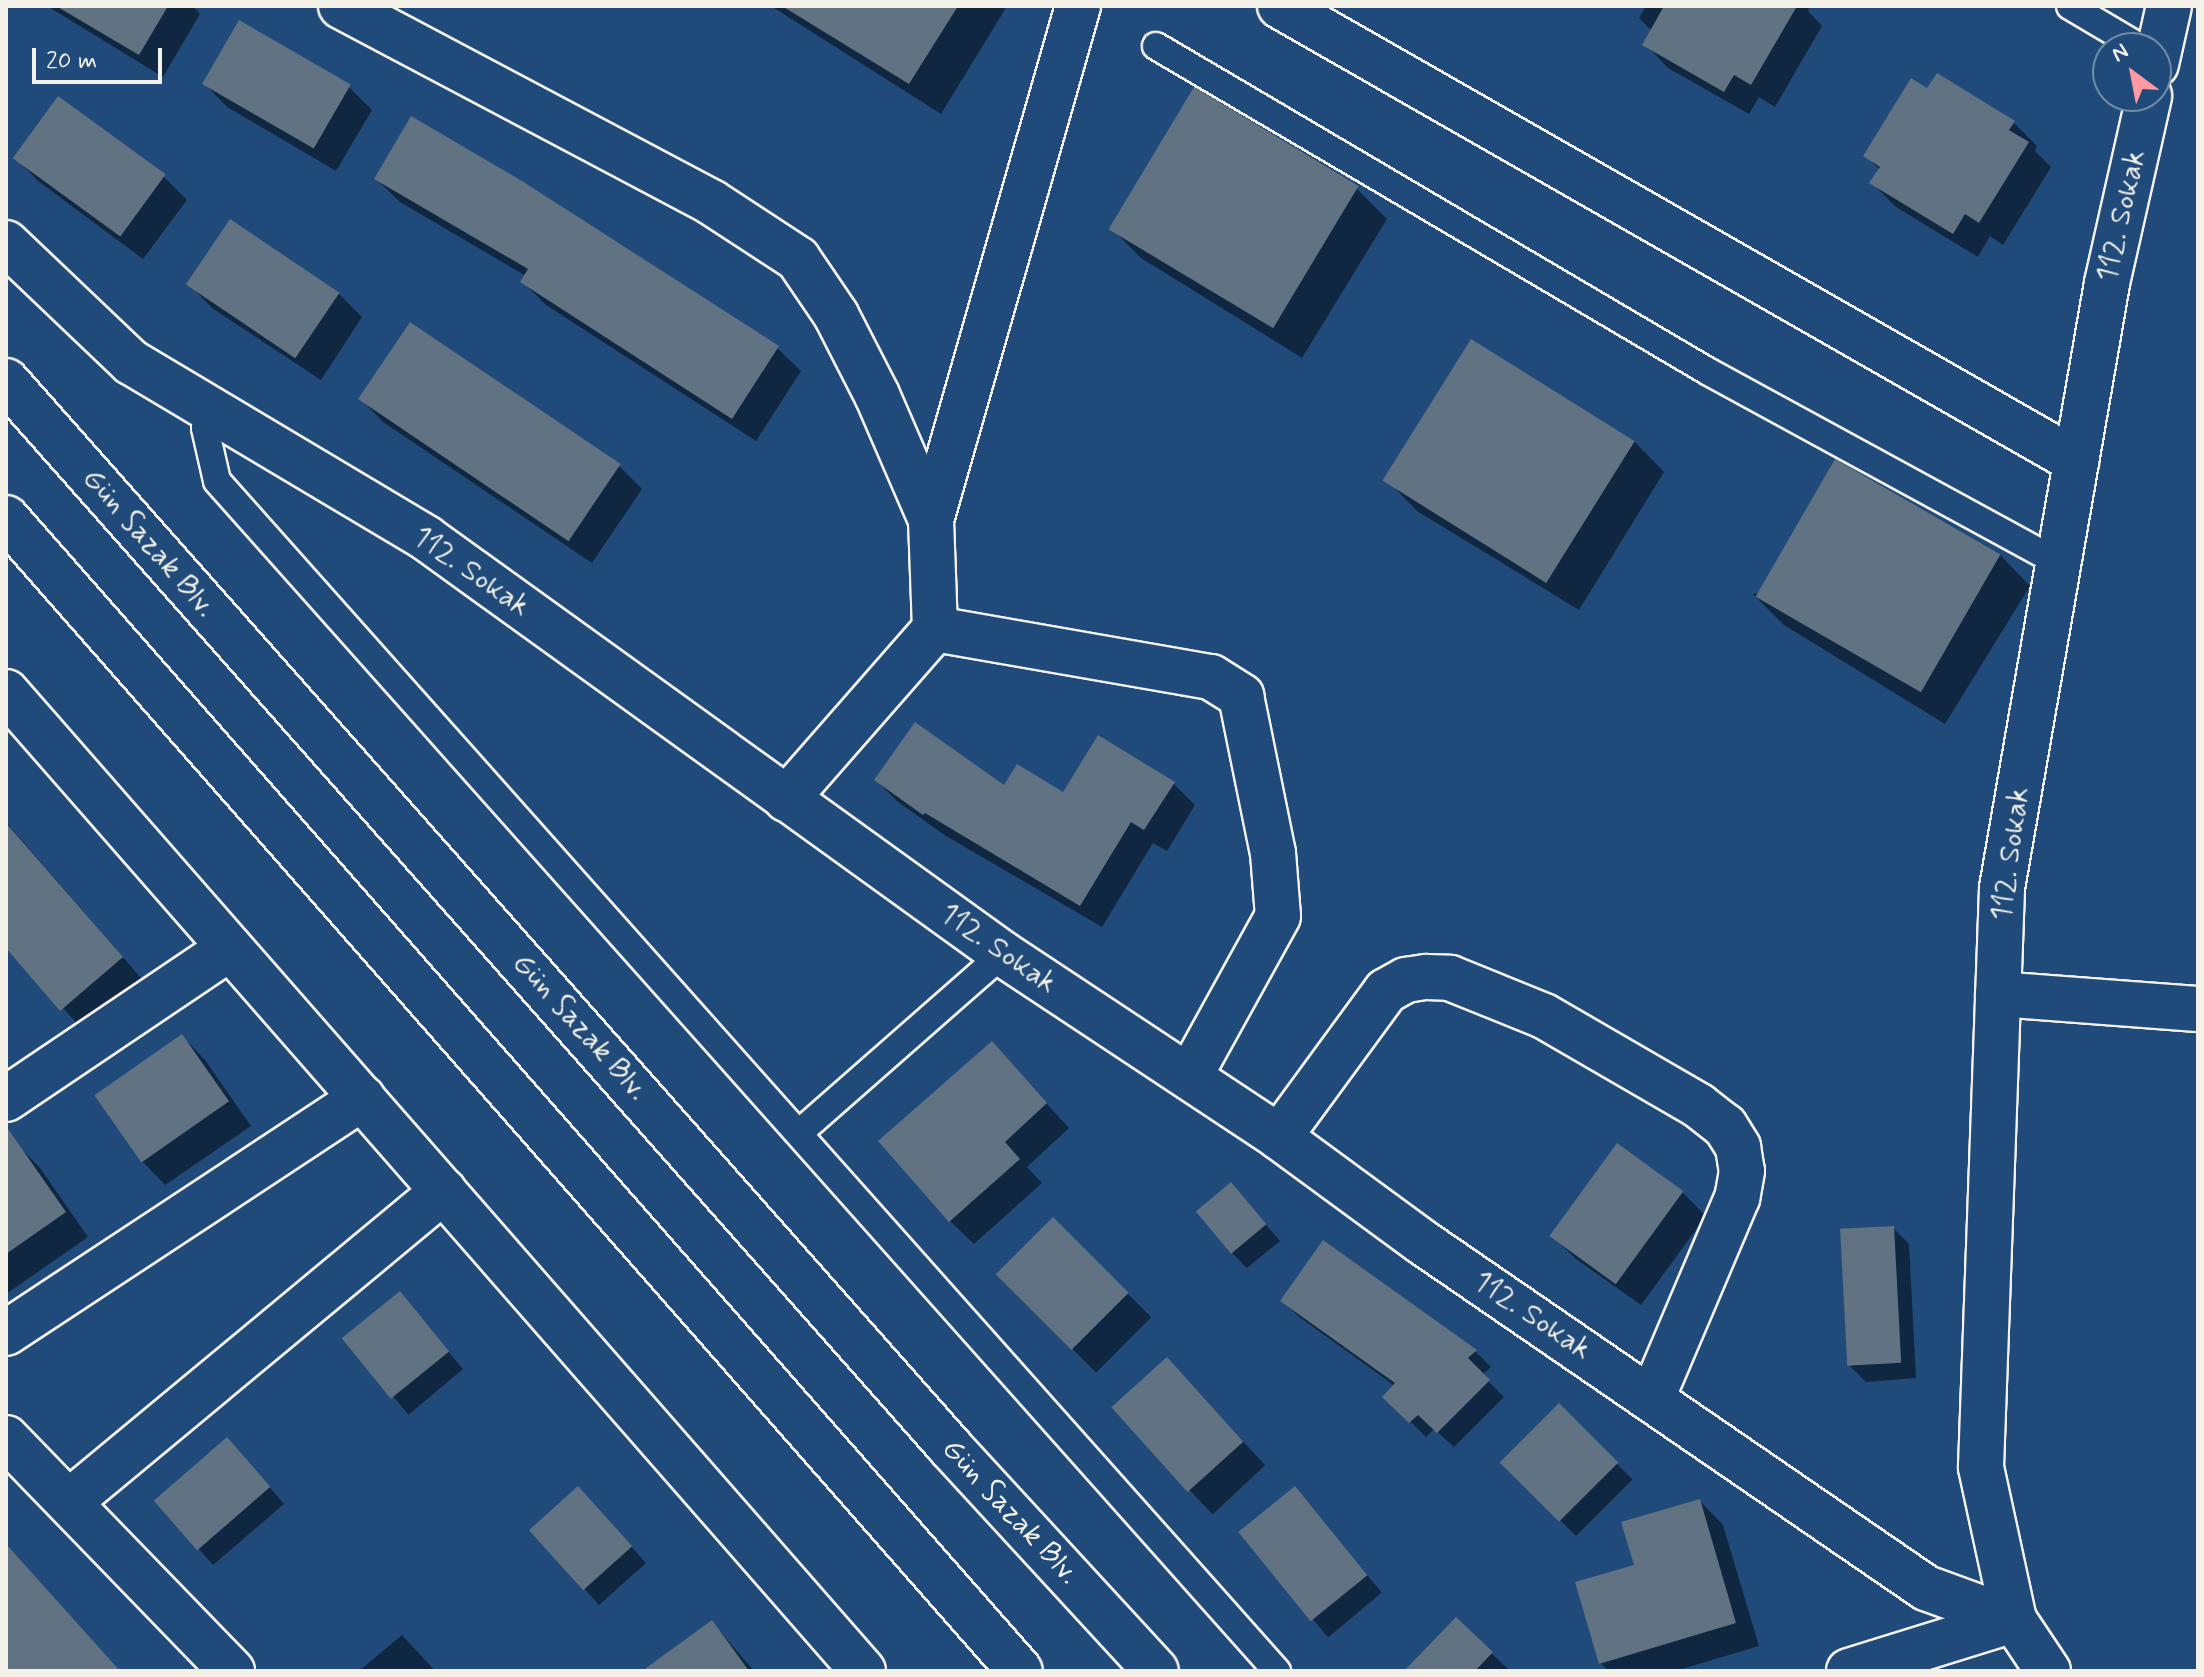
<!DOCTYPE html>
<html>
<head>
<meta charset="utf-8">
<style>
	body { margin:0 }
	#map { position:relative; width:2204px; height:1677px; overflow:hidden; background:#1f4a7a; font-family:Mynerve,sans-serif }
	div>[style] { position:absolute }
	.shadow>* { inset:0; background:#0007; transform-origin:0 0 }
	.building>* { inset:0; background:#617382; transform-origin:0 0 }
	.roads { filter:drop-shadow(2px 0 #f4f1e8) drop-shadow(-2px 0 #f4f1e8) drop-shadow(0 2px #f4f1e8) drop-shadow(0 -2px #f4f1e8) }
	.lane>* { height:26px; margin:-13px; padding:0 13px; transform-origin:13px; border-radius:13px; background:#1f4a7a }
	.street>* { height:44px; margin:-22px; padding:0 22px; transform-origin:22px; border-radius:22px; background:#1f4a7a }
	.secondary>* { height:44px; margin:-22px; padding:0 22px; transform-origin:22px; border-radius:22px; background:#1f4a7a }
	span { translate:-50% -50%; white-space:nowrap; text-align:center; line-height:1.15; -webkit-text-stroke:6px #1f4a7a; paint-order:stroke }
	.street-label { font-size:30px; color:#f4f1e8 }
	.frame { position:absolute; inset:0; border:8px solid #f4f1e8; pointer-events:none }
	.north { position:absolute; left:2092px; top:32px; width:80px; height:80px; box-sizing:border-box; background:#1f4a7a; border:2px solid #748da6; border-radius:50%; rotate:328deg; font-size:22px; font-weight:700; line-height:32px; text-align:center; color:#f4f1e8 }
	.north::after { content:''; display:block; margin:auto; width:28px; height:36px; background:#ff9aa2; clip-path:polygon(50% 0,100% 100%,50% 72%,0 100%) }
	.scale { position:absolute; left:32px; top:48px; width:130px; height:36px; box-sizing:border-box; border:4px solid #f4f1e8; border-top:0; padding-left:10px; font-size:24px; line-height:28px; white-space:nowrap; color:#f4f1e8; -webkit-text-stroke:6px #1f4a7a; paint-order:stroke }
</style>
</head>
<body>
<div id="map">
	<div class="shadow">
		<i style="clip-path:polygon(47px 6px,193px 6px,200px 14px,163px 77px)"></i>
		<i style="clip-path:polygon(771px 6px,1007px 6px,941px 114px)"></i>
		<i style="clip-path:polygon(1646px 6px,1810px 6px,1808px 11px,1822px 26px,1775px 107px,1759px 97px,1749px 114px,1668px 68px,1645px 44px,1652px 31px,1639px 18px)"></i>
		<i style="clip-path:polygon(1938px 76px,2014px 123px,2037px 146px,2035px 151px,2051px 167px,2003px 245px,1990px 236px,1978px 257px,1896px 207px,1872px 183px,1880px 170px,1866px 156px,1928px 91px)"></i>
		<i style="clip-path:polygon(204px 83px,349px 87px,372px 110px,336px 171px,227px 107px)"></i>
		<i style="clip-path:polygon(15px 157px,163px 176px,187px 200px,143px 259px,38px 181px)"></i>
		<i style="clip-path:polygon(376px 179px,777px 348px,801px 371px,756px 441px,546px 305px,522px 281px,526px 276px,400px 202px)"></i>
		<i style="clip-path:polygon(1356px 188px,1387px 219px,1302px 358px,1141px 258px,1110px 227px)"></i>
		<i style="clip-path:polygon(189px 284px,339px 294px,362px 317px,321px 380px,212px 308px)"></i>
		<i style="clip-path:polygon(360px 398px,619px 466px,642px 489px,592px 563px,383px 422px)"></i>
		<i style="clip-path:polygon(1634px 441px,1664px 472px,1579px 610px,1417px 511px,1387px 480px)"></i>
		<i style="clip-path:polygon(2000px 555px,2030px 586px,1945px 724px,1784px 625px,1753px 594px)"></i>
		<i style="clip-path:polygon(876px 780px,1064px 795px,1173px 783px,1195px 805px,1167px 851px,1153px 843px,1102px 927px,946px 836px,898px 802px)"></i>
		<i style="clip-path:polygon(6px 822px,141px 978px,82px 1029px,6px 945px)"></i>
		<i style="clip-path:polygon(182px 1036px,205px 1060px,251px 1126px,165px 1185px,142px 1161px)"></i>
		<i style="clip-path:polygon(992px 1044px,1069px 1128px,1027px 1167px,1042px 1183px,974px 1244px,950px 1221px)"></i>
		<i style="clip-path:polygon(17px 1144px,40px 1168px,88px 1237px,6px 1294px,6px 1152px)"></i>
		<i style="clip-path:polygon(1231px 1184px,1280px 1241px,1247px 1268px,1231px 1252px)"></i>
		<i style="clip-path:polygon(1683px 1193px,1706px 1216px,1641px 1305px,1576px 1259px,1552px 1236px)"></i>
		<i style="left:1053px;top:1219px;width:139px;height:78px;rotate:45deg"></i>
		<i style="clip-path:polygon(1893px 1228px,1909px 1244px,1916px 1378px,1866px 1382px,1850px 1366px)"></i>
		<i style="left:400px;top:1294px;width:98px;height:71px;rotate:50deg"></i>
		<i style="clip-path:polygon(1282px 1301px,1475px 1351px,1491px 1367px,1482px 1375px,1504px 1397px,1454px 1447px,1434px 1429px,1426px 1437px,1385px 1397px,1395px 1386px,1298px 1316px)"></i>
		<i style="left:1167px;top:1360px;width:144px;height:72px;rotate:47deg"></i>
		<i style="left:1559px;top:1406px;width:104px;height:80px;rotate:45deg"></i>
		<i style="clip-path:polygon(242px 1455px,284px 1504px,213px 1565px,156px 1500px)"></i>
		<i style="left:1295px;top:1489px;width:135px;height:70px;rotate:50deg"></i>
		<i style="clip-path:polygon(1700px 1501px,1723px 1525px,1759px 1646px,1675px 1671px,1609px 1671px,1600px 1663px,1636px 1567px)"></i>
		<i style="clip-path:polygon(593px 1504px,646px 1563px,599px 1605px,532px 1530px)"></i>
		<i style="clip-path:polygon(1456px 1620px,1508px 1669px,1506px 1671px,1407px 1671px)"></i>
		<i style="clip-path:polygon(712px 1622px,754px 1671px,646px 1671px)"></i>
		<i style="clip-path:polygon(402px 1635px,435px 1671px,359px 1671px)"></i>
	</div>
	<div class="building">
		<i style="clip-path:polygon(56px 6px,168px 6px,139px 55px)"></i>
		<i style="clip-path:polygon(782px 6px,958px 6px,909px 84px)"></i>
		<i style="clip-path:polygon(1664px 6px,1797px 6px,1751px 85px,1734px 75px,1724px 92px,1642px 45px)"></i>
		<i style="left:239px;top:20px;width:129px;height:74px;rotate:30deg"></i>
		<i style="clip-path:polygon(1937px 73px,2015px 121px,2009px 130px,2029px 142px,1979px 223px,1965px 214px,1953px 234px,1869px 183px,1880px 167px,1863px 156px,1911px 78px,1927px 88px)"></i>
		<i style="left:1194px;top:87px;width:192px;height:166px;rotate:31deg"></i>
		<i style="left:58px;top:96px;width:133px;height:77px;rotate:36deg"></i>
		<i style="clip-path:polygon(411px 116px,522px 181px,779px 346px,732px 419px,520px 282px,528px 269px,374px 179px)"></i>
		<i style="left:230px;top:219px;width:132px;height:79px;rotate:34deg"></i>
		<i style="left:410px;top:322px;width:254px;height:93px;rotate:34deg"></i>
		<i style="left:1471px;top:339px;width:193px;height:167px;rotate:32deg"></i>
		<i style="left:1835px;top:459px;width:191px;height:159px;rotate:30deg"></i>
		<i style="clip-path:polygon(915px 722px,1004px 785px,1017px 764px,1063px 792px,1098px 735px,1175px 782px,1144px 830px,1131px 822px,1080px 906px,925px 813px,923px 815px,874px 780px)"></i>
		<i style="clip-path:polygon(6px 823px,123px 957px,60px 1011px,6px 948px)"></i>
		<i style="left:182px;top:1034px;width:82px;height:107px;rotate:55deg"></i>
		<i style="clip-path:polygon(992px 1041px,1047px 1103px,1005px 1142px,1020px 1159px,949px 1222px,878px 1141px)"></i>
		<i style="clip-path:polygon(6px 1126px,66px 1212px,6px 1254px)"></i>
		<i style="left:1617px;top:1143px;width:82px;height:115px;rotate:36deg"></i>
		<i style="left:1231px;top:1182px;width:55px;height:46px;rotate:50deg"></i>
		<i style="left:1053px;top:1217px;width:107px;height:81px;rotate:45deg"></i>
		<i style="left:1894px;top:1226px;width:137px;height:54px;rotate:87deg"></i>
		<i style="clip-path:polygon(1323px 1240px,1477px 1350px,1468px 1358px,1490px 1380px,1437px 1433px,1418px 1415px,1409px 1423px,1382px 1397px,1395px 1383px,1280px 1301px)"></i>
		<i style="left:400px;top:1291px;width:78px;height:75px;rotate:51deg"></i>
		<i style="left:1167px;top:1357px;width:114px;height:75px;rotate:48deg"></i>
		<i style="left:1559px;top:1403px;width:84px;height:84px;rotate:45deg"></i>
		<i style="left:227px;top:1437px;width:66px;height:97px;rotate:49deg"></i>
		<i style="left:578px;top:1486px;width:81px;height:66px;rotate:48deg"></i>
		<i style="left:1295px;top:1486px;width:115px;height:73px;rotate:51deg"></i>
		<i style="clip-path:polygon(1700px 1499px,1736px 1623px,1599px 1664px,1575px 1582px,1634px 1565px,1621px 1522px)"></i>
		<i style="clip-path:polygon(6px 1544px,120px 1671px,6px 1671px)"></i>
		<i style="clip-path:polygon(1456px 1617px,1493px 1652px,1475px 1671px,1404px 1671px)"></i>
		<i style="clip-path:polygon(712px 1620px,749px 1671px,642px 1671px)"></i>
	</div>
	<div class="roads">
		<div class="lane">
			<i style="left:2070px;top:6px;width:82px;rotate:30.6deg"></i>
			<i style="left:1156px;top:46px;width:642px;rotate:30.52deg"></i>
			<i style="left:1709px;top:372px;width:397px;rotate:28.6deg"></i>
			<i style="left:213px;top:414px;width:16px;rotate:120deg"></i>
			<i style="left:205px;top:428px;width:54px;rotate:77.2deg"></i>
			<i style="left:217px;top:481px;width:1594px;rotate:48.31deg"></i>
			<i style="left:799px;top:1133px;width:271px;rotate:-41.3deg"></i>
		</div>
		<div class="street">
			<i style="left:341px;top:6px;width:419px;rotate:27.9deg"></i>
			<i style="left:711px;top:202px;width:104px;rotate:33.2deg"></i>
			<i style="left:798px;top:259px;width:68px;rotate:55.8deg"></i>
			<i style="left:836px;top:315px;width:90px;rotate:62.9deg"></i>
			<i style="left:877px;top:395px;width:136px;rotate:66.6deg"></i>
			<i style="left:931px;top:520px;width:109px;rotate:87.9deg"></i>
			<i style="left:935px;top:629px;width:226px;rotate:131.2deg"></i>
			<i style="left:1280px;top:6px;width:917px;rotate:29.75deg"></i>
			<i style="left:2156px;top:64px;width:59px;rotate:-77.4deg"></i>
			<i style="left:6px;top:243px;width:173px;rotate:43.6deg"></i>
			<i style="left:131px;top:362px;width:344px;rotate:30.8deg"></i>
			<i style="left:426px;top:538px;width:711px;rotate:35.79deg"></i>
			<i style="left:1003px;top:954px;width:331px;rotate:33.5deg"></i>
			<i style="left:1279px;top:1137px;width:177px;rotate:36.3deg"></i>
			<i style="left:1422px;top:1242px;width:611px;rotate:34.47deg"></i>
			<i style="left:1926px;top:1588px;width:94px;rotate:20deg"></i>
			<i style="left:931px;top:520px;width:535px;rotate:-74.04deg"></i>
			<i style="left:935px;top:629px;width:280px;rotate:9.9deg"></i>
			<i style="left:1211px;top:677px;width:36px;rotate:32deg"></i>
			<i style="left:1241px;top:696px;width:160px;rotate:78.5deg"></i>
			<i style="left:1273px;top:853px;width:63px;rotate:85.5deg"></i>
			<i style="left:1278px;top:916px;width:184px;rotate:118.9deg"></i>
			<i style="left:6px;top:692px;width:1301px;rotate:48.8deg"></i>
			<i style="left:1998px;top:994px;width:201px;rotate:4.3deg"></i>
			<i style="left:6px;top:1099px;width:270px;rotate:-34deg"></i>
			<i style="left:1279px;top:1137px;width:181px;rotate:-53.8deg"></i>
			<i style="left:1386px;top:991px;width:23px;rotate:-29deg"></i>
			<i style="left:1406px;top:980px;width:20px;rotate:-9deg"></i>
			<i style="left:1426px;top:977px;width:24px;rotate:2deg"></i>
			<i style="left:1450px;top:978px;width:101px;rotate:22deg"></i>
			<i style="left:1544px;top:1016px;width:179px;rotate:30.1deg"></i>
			<i style="left:1699px;top:1106px;width:33px;rotate:38deg"></i>
			<i style="left:1725px;top:1126px;width:25px;rotate:58deg"></i>
			<i style="left:1738px;top:1147px;width:24px;rotate:81deg"></i>
			<i style="left:1742px;top:1171px;width:27px;rotate:100deg"></i>
			<i style="left:1737px;top:1198px;width:217px;rotate:113deg"></i>
			<i style="left:6px;top:1333px;width:427px;rotate:-33.4deg"></i>
			<i style="left:6px;top:1438px;width:325px;rotate:45.9deg"></i>
			<i style="left:69px;top:1502px;width:487px;rotate:-39.7deg"></i>
			<i style="left:1849px;top:1671px;width:173px;rotate:-17.2deg"></i>
			<i style="left:2048px;top:1671px;width:61px;rotate:-123.7deg"></i>
			<i style="left:2014px;top:1620px;width:157px;rotate:-102.2deg"></i>
			<i style="left:1981px;top:1467px;width:579px;rotate:-87.92deg"></i>
			<i style="left:2002px;top:888px;width:614px;rotate:-80.15deg"></i>
			<i style="left:2107px;top:283px;width:192px;rotate:-77.3deg"></i>
		</div>
		<div class="secondary">
			<i style="left:6px;top:381px;width:1424px;rotate:48.47deg"></i>
			<i style="left:950px;top:1447px;width:304px;rotate:47.4deg"></i>
			<i style="left:6px;top:518px;width:1535px;rotate:48.67deg"></i>
		</div>
	</div>
	<div class="street-label">
		<span style="left:2122px;top:216px;rotate:-77deg">112. Sokak</span>
		<span style="left:149px;top:543px;rotate:49deg">Gün Sazak Blv.</span>
		<span style="left:471px;top:572px;rotate:35deg">112. Sokak</span>
		<span style="left:2011px;top:854px;rotate:-82deg">112. Sokak</span>
		<span style="left:998px;top:949px;rotate:35deg">112. Sokak</span>
		<span style="left:580px;top:1027px;rotate:48deg">Gün Sazak Blv.</span>
		<span style="left:1532px;top:1316px;rotate:34deg">112. Sokak</span>
		<span style="left:1010px;top:1512px;rotate:47deg">Gün Sazak Blv.</span>
	</div>
	<div class="frame"></div>
	<div class="north">N</div>
	<div class="scale">20 m</div>
</div>
</body>
</html>
